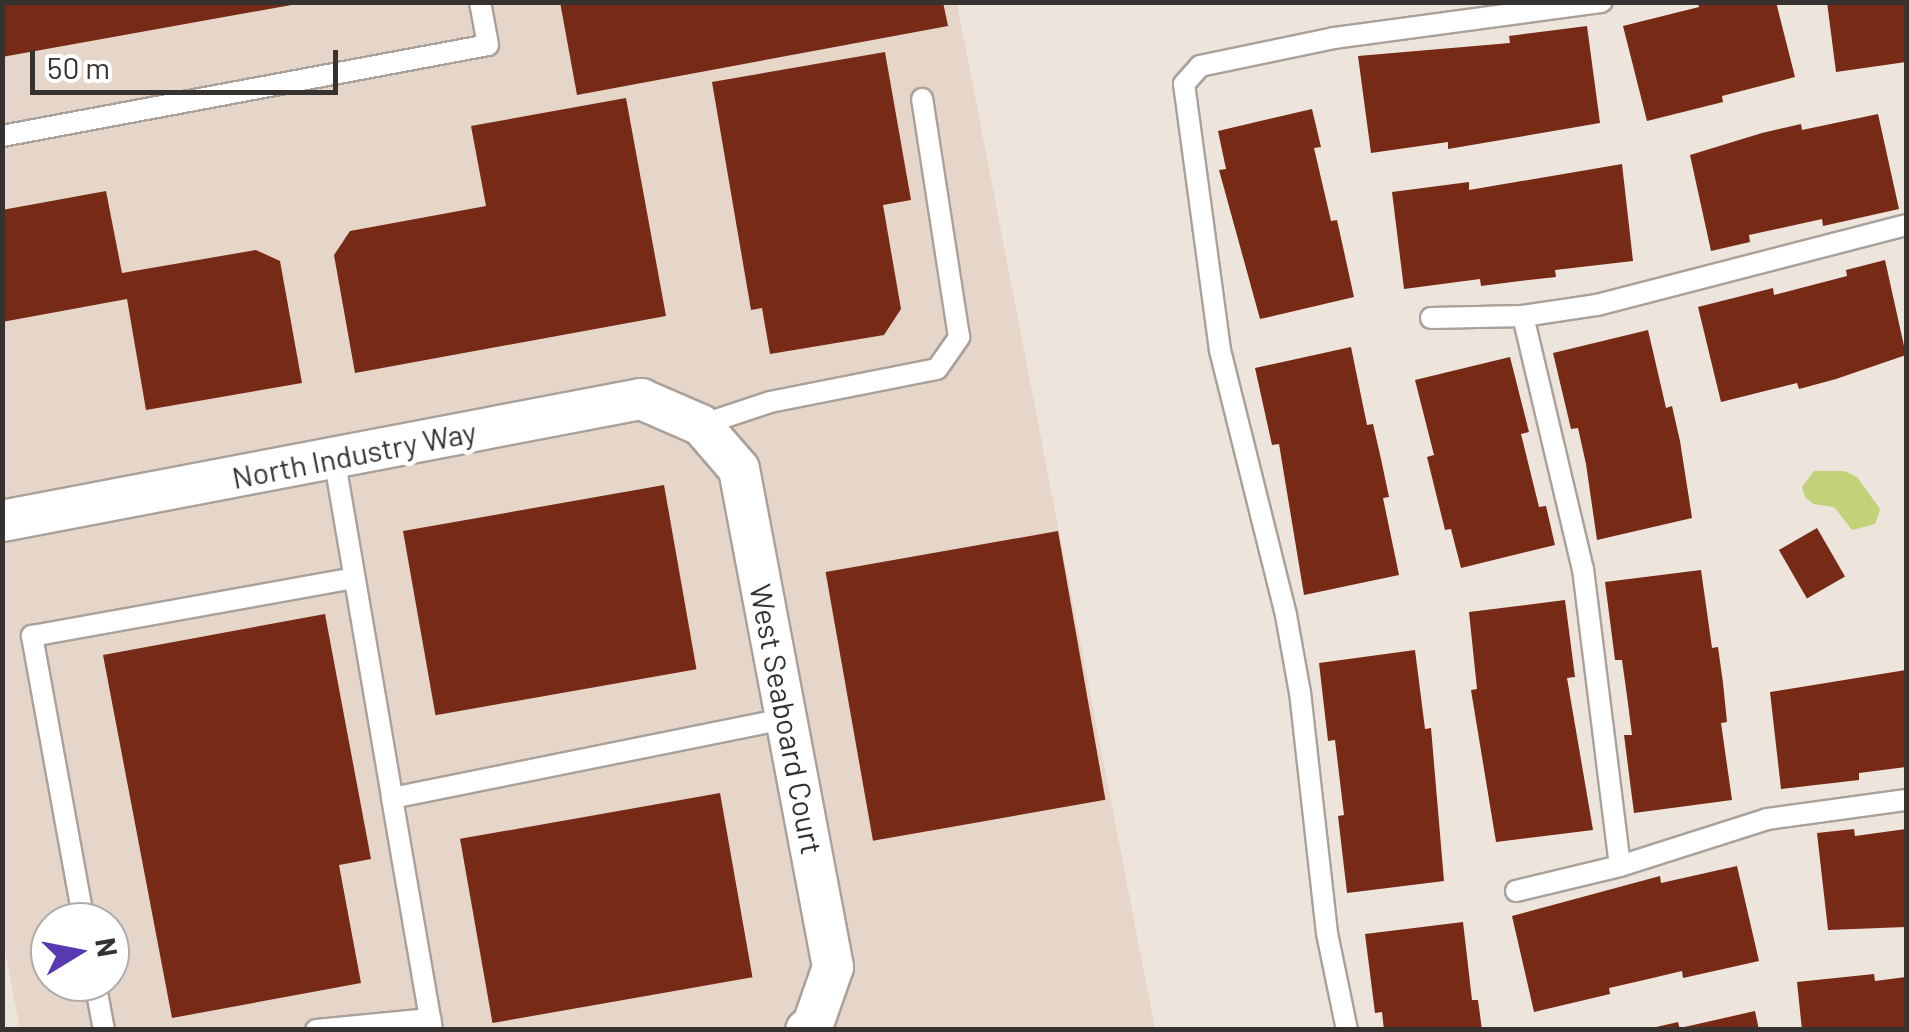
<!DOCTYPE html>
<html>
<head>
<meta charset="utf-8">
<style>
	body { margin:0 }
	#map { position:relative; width:1909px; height:1032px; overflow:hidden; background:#ede4dc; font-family:Barlow,sans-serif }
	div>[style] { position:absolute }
	.built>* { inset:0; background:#e6d6c9 }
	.water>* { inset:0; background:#c3d179 }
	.building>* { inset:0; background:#772a15; transform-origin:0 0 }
	.roads { filter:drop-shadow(2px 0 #aaa19a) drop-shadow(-2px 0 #aaa19a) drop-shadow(0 2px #aaa19a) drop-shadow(0 -2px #aaa19a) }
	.service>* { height:20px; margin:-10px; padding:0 10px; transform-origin:10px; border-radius:10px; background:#fff }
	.minor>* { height:40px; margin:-20px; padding:0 20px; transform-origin:20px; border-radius:20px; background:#fff }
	span { translate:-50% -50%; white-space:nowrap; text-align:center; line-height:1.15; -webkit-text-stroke:10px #fff; paint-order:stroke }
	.street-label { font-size:30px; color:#36322f }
	.frame { position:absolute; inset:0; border:5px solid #36322f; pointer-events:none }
	.north { position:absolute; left:30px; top:902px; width:100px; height:100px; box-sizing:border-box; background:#fff; border:2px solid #afadac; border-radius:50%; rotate:80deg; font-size:28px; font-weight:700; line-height:40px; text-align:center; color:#36322f }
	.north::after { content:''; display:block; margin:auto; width:35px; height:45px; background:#5839b1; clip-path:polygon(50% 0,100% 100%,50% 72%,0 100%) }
	.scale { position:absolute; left:30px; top:50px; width:308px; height:45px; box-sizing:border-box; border:5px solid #36322f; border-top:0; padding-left:12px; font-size:30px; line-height:35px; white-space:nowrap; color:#36322f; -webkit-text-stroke:8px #fff; paint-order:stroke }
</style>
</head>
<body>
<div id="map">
	<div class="built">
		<i style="clip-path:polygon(evenodd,2px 3px,957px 3px,1155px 1029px,20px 1029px,2px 934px,2px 3px,50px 922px,110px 922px,110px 982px,50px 982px,50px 922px)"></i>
	</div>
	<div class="water">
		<i style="clip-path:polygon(1814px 471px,1844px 471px,1857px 477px,1880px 509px,1875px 524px,1852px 530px,1834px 507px,1813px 504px,1805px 497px,1802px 487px)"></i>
	</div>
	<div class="building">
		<i style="clip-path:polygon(2px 2px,297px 2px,297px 4px,2px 57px)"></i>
		<i style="clip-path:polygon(560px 2px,943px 2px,948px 26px,577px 95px)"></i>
		<i style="clip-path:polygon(1698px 2px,1776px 2px,1795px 77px,1722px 96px,1723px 102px,1647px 121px,1623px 26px,1699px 7px)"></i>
		<i style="clip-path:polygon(1827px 2px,1906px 2px,1906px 62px,1836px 72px)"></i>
		<i style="clip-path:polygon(1587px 26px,1600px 123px,1448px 149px,1448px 142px,1371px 153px,1358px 56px,1510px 43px,1509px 36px)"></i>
		<i style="clip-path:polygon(885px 52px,911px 200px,883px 205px,901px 309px,884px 335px,770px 354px,762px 308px,751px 310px,712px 82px)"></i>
		<i style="clip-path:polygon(626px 98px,666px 316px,355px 373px,334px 255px,350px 231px,486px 206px,471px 126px)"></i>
		<i style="clip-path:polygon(1312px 109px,1321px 147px,1314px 148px,1331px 221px,1337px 220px,1354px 297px,1260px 319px,1219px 170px,1226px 169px,1218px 131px)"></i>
		<i style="clip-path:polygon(1878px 114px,1899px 209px,1823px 226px,1822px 219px,1749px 235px,1750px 242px,1711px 251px,1690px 155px,1762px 133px,1801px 124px,1802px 130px)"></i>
		<i style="clip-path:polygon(1622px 164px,1633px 261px,1555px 270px,1556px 277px,1520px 281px,1481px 286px,1480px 279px,1404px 289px,1392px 192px,1469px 182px,1469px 190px)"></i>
		<i style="clip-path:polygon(106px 191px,122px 273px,256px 250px,280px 261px,302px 383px,146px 410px,127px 299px,2px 322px,2px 210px)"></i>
		<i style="clip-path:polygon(1885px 260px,1906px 355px,1836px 379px,1799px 389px,1797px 383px,1721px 402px,1698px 307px,1773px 288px,1774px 295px,1847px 276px,1846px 270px)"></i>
		<i style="clip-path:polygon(1648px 330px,1666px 408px,1672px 406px,1680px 441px,1692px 518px,1597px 540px,1586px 464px,1578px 428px,1571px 429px,1553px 353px)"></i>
		<i style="clip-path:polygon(1351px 347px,1367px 425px,1373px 424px,1381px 459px,1389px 497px,1383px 498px,1399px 575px,1304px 595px,1279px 444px,1272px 445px,1255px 368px)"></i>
		<i style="clip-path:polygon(1510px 357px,1529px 432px,1521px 434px,1539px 507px,1546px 506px,1555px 545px,1461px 568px,1451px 529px,1445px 530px,1427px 457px,1434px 455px,1415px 380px)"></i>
		<i style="left:664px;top:485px;width:187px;height:265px;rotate:80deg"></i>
		<i style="left:1817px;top:528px;width:56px;height:44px;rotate:60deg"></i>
		<i style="left:1058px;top:531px;width:273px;height:236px;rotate:80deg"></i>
		<i style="clip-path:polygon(1701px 570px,1712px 648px,1718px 647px,1723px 683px,1727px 722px,1721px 723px,1732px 800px,1634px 813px,1624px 735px,1632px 735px,1627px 696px,1622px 660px,1615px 660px,1605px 582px)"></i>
		<i style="clip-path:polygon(1565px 600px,1575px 677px,1567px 678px,1593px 830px,1496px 842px,1471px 690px,1477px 689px,1469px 612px)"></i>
		<i style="clip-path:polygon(325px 614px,371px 859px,339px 865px,361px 983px,172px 1018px,103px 655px)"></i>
		<i style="clip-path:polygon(1415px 650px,1425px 729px,1431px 728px,1444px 881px,1347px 893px,1338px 816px,1344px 815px,1335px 740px,1328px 741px,1319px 663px)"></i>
		<i style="clip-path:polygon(1906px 670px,1906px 767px,1859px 773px,1859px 780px,1781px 789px,1770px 692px)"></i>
		<i style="left:720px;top:793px;width:187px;height:264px;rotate:80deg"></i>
		<i style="clip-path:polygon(1854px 829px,1855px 836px,1906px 829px,1906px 927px,1828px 930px,1817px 833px)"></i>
		<i style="clip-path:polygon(1737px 866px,1759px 961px,1683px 978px,1682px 971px,1644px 980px,1609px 988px,1610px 994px,1534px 1012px,1512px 916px,1660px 876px,1661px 883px)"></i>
		<i style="clip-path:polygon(1463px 922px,1472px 1000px,1478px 1000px,1482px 1030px,1384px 1030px,1382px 1012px,1375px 1013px,1365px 934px)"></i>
		<i style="clip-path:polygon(1874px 974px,1875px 981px,1906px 977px,1906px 1030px,1802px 1030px,1797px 982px)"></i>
		<i style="clip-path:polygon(1755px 1011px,1759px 1030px,1681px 1030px,1680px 1028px)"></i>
		<i style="clip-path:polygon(1678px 1022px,1680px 1030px,1652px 1030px,1652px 1028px)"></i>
	</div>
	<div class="roads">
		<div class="service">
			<i style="left:2px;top:136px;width:494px;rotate:-10.6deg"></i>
			<i style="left:488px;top:45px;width:44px;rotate:-100.5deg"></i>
			<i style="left:1523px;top:316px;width:260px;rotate:76.7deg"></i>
			<i style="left:1583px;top:569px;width:299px;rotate:82.9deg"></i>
			<i style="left:1431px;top:318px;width:92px;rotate:-1.2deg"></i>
			<i style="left:1523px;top:316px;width:75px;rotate:-8.5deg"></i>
			<i style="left:1597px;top:305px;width:319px;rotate:-14.5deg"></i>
			<i style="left:701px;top:425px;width:73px;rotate:-18.4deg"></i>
			<i style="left:770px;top:402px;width:170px;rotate:-11.2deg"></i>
			<i style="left:937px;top:369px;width:39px;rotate:-55deg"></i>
			<i style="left:959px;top:337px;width:241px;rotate:-98.8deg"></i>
			<i style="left:334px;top:457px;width:346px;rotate:80.3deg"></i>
			<i style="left:392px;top:798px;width:403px;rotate:-11.4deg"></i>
			<i style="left:392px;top:798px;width:235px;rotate:80.2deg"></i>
			<i style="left:1516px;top:891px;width:107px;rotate:-13.5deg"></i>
			<i style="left:1620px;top:866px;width:154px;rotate:-17.7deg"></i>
			<i style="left:1767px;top:819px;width:140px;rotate:-7.8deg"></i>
			<i style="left:84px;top:922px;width:291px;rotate:-100.3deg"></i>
			<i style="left:32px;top:636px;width:326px;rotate:-10.2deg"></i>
			<i style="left:95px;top:982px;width:49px;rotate:79.4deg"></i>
			<i style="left:316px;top:1030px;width:115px;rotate:-5.5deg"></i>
			<i style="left:1347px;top:1030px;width:99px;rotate:-101.7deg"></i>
			<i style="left:1327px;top:933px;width:242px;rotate:-96.4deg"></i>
			<i style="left:1300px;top:693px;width:79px;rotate:-100.2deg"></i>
			<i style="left:1286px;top:615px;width:273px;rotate:-104deg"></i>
			<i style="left:1220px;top:350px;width:268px;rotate:-97.7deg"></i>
			<i style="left:1184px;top:84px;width:24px;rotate:-48deg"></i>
			<i style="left:1200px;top:66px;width:137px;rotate:-11.8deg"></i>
			<i style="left:1334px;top:38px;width:270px;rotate:-7.7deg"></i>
		</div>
		<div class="minor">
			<i style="left:2px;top:521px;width:651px;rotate:-10.81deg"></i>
			<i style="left:641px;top:399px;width:65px;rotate:23.4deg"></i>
			<i style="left:701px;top:425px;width:58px;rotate:49.2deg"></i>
			<i style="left:739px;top:469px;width:507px;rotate:79.31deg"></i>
			<i style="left:833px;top:967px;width:60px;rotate:109.3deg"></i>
			<i style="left:813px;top:1024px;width:9px;rotate:139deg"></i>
		</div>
	</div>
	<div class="street-label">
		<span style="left:354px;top:454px;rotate:-11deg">North Industry Way</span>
		<span style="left:787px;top:719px;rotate:79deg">West Seaboard Court</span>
	</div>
	<div class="frame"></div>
	<div class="north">N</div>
	<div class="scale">50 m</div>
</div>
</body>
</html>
